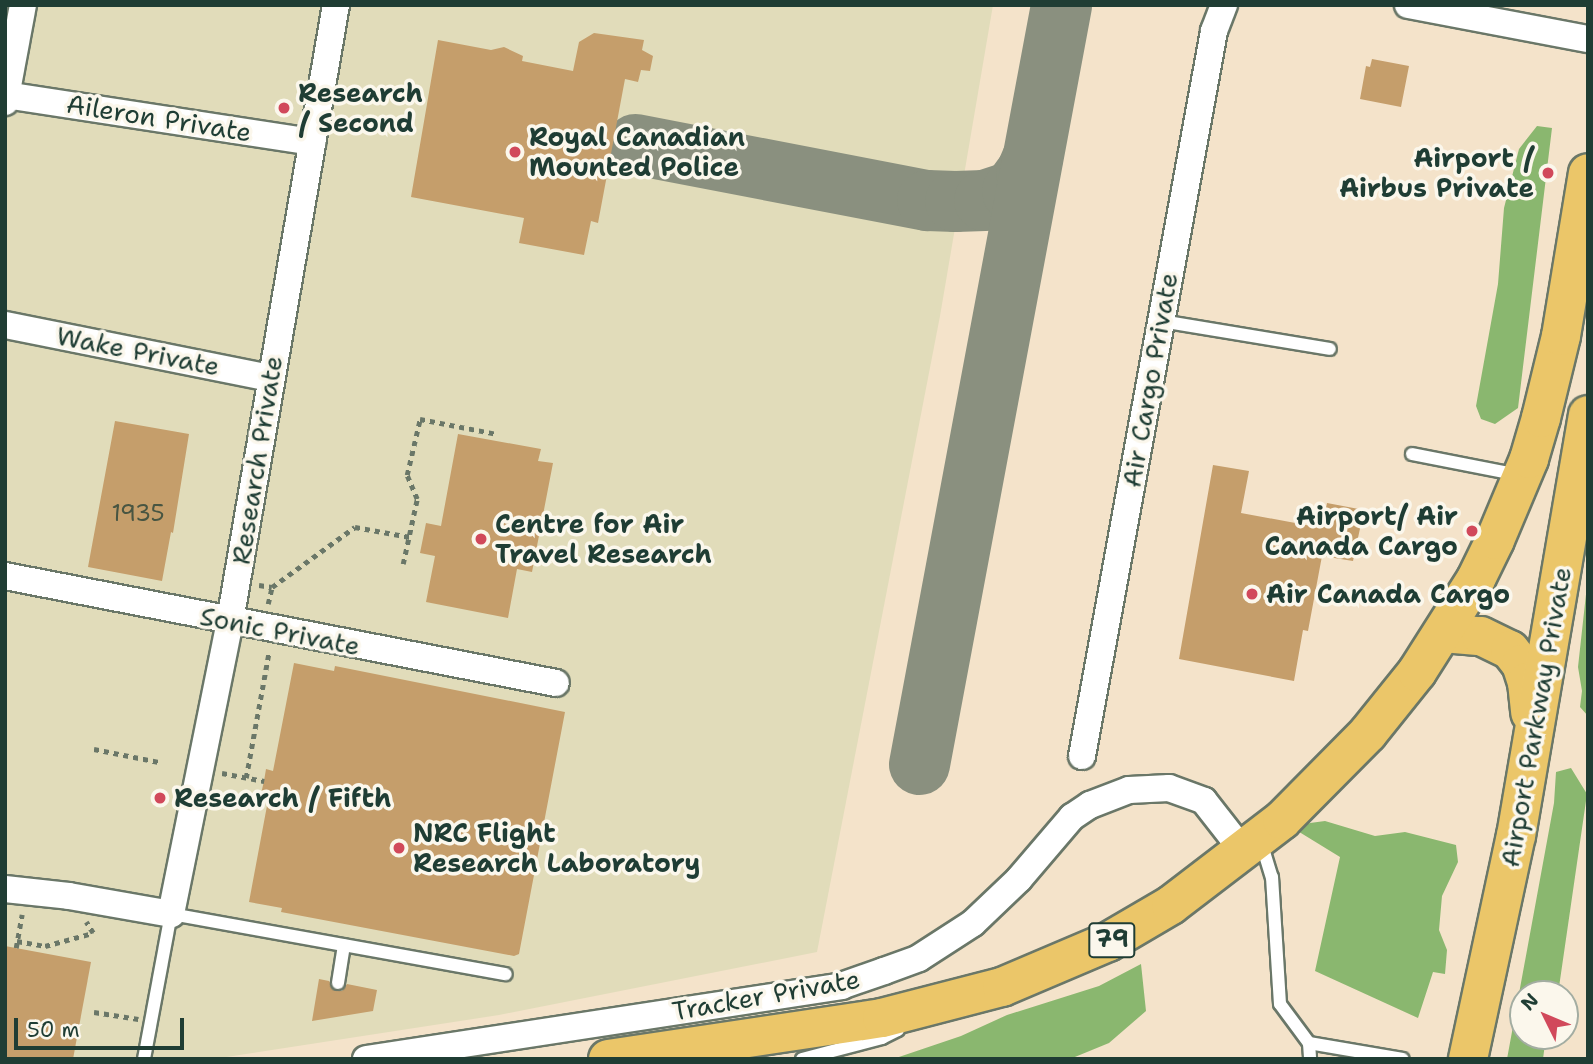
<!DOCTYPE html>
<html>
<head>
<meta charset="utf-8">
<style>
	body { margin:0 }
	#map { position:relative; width:1593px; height:1064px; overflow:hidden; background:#f4e3ca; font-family:"Shantell Sans",sans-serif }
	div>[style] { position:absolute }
	.built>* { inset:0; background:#e1dcba }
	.forest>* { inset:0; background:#8ab76f }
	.taxiway>* { height:61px; margin:-30.5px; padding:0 30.5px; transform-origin:30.5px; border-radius:30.5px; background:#8a907f }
	.building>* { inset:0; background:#c59e6b }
	.path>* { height:4.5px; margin-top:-2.25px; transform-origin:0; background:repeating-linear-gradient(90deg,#6a7768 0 5px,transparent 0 10px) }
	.roads { filter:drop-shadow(2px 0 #6a7768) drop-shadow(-2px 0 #6a7768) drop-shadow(0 2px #6a7768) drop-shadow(0 -2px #6a7768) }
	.service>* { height:12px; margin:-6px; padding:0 6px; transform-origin:6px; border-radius:6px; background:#fff }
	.minor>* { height:26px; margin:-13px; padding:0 13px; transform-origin:13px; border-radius:13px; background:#fff }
	.trunk>* { height:38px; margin:-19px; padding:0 19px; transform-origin:19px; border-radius:19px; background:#ebc669 }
	.dots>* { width:19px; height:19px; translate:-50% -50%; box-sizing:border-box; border:4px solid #fbf7ec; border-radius:50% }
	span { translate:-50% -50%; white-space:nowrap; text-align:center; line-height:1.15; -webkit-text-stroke:7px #fbf7ec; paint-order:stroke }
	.number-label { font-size:23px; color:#485542 }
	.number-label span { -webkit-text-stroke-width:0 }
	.shield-label span { padding:2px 5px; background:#fbf7ec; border:2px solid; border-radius:5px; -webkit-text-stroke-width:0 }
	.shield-label { font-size:24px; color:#1f3d34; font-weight:700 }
	.poi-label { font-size:26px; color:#1f3d34; font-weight:700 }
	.left { translate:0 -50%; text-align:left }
	.right { translate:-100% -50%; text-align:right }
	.street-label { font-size:26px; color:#1f3d34 }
	.frame { position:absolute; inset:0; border:7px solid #1f3d34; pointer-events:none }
	.north { position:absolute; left:1509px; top:980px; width:70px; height:70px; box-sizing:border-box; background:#fbf7ec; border:2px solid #a3ada2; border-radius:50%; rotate:313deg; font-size:19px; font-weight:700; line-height:28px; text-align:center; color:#1f3d34 }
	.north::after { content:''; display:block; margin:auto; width:24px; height:32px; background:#d1495b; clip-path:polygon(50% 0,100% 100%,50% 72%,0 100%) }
	.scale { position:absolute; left:14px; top:1018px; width:170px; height:32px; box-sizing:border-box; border:4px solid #1f3d34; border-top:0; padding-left:9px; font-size:21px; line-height:24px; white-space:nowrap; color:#1f3d34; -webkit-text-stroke:5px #fbf7ec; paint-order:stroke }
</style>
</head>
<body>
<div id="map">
	<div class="built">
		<i style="clip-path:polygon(5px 5px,993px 5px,940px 316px,817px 952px,499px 1015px,213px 1059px,5px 1059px)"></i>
	</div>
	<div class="forest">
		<i style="clip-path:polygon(1537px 126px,1552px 128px,1518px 408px,1495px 424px,1481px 419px,1476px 406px,1498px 284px,1504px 208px,1519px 149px)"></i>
		<i style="clip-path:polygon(1588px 576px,1588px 716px,1580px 707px,1582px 691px,1578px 667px)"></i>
		<i style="clip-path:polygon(1571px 768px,1587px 794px,1558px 994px,1523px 994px,1523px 1036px,1546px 1036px,1543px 1059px,1507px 1059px,1554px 803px,1556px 772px)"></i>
		<i style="clip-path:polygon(1325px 821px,1375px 836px,1405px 832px,1456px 845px,1458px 862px,1442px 896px,1439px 930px,1447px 950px,1445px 974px,1433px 972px,1418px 1018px,1315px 971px,1340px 857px,1296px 830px,1310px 823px)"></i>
		<i style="clip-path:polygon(1141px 964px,1146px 1011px,1109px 1043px,1070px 1059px,893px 1059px,961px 1036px,1007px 1015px,1099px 986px)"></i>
	</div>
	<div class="taxiway">
		<i style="left:635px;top:144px;width:297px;rotate:10.9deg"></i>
		<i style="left:927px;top:200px;width:28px;rotate:2deg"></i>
		<i style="left:955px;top:201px;width:29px;rotate:-2deg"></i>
		<i style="left:984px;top:200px;width:29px;rotate:-18deg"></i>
		<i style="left:1012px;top:191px;width:24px;rotate:-54deg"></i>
		<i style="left:1026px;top:172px;width:15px;rotate:-67deg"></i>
		<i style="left:919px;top:764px;width:772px;rotate:-79.4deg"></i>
	</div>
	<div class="building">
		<i style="clip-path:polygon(594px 33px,644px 40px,642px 50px,653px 56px,650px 71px,641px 70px,638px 82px,625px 79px,598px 223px,591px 221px,584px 255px,519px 243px,524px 218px,411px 197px,438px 40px,491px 50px,504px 47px,523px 56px,522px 61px,573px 71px,579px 42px)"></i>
		<i style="clip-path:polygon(1372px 59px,1409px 66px,1401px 107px,1360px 99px,1366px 66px,1370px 67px)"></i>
		<i style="clip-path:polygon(115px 421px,189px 434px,173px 533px,171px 532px,162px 581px,88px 567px)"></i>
		<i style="clip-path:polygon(458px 434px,541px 449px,538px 461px,553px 463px,532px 572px,517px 569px,508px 618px,426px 602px,435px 556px,420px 553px,426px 523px,441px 526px)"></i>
		<i style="clip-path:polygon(1213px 465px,1249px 471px,1241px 513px,1322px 528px,1327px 503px,1364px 510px,1353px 561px,1322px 556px,1308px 631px,1303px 630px,1294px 681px,1179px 659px)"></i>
		<i style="clip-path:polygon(294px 663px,334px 671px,335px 666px,565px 712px,519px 954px,514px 956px,281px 912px,282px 908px,249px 902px,269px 795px,261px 794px,264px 781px,266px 769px,273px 771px)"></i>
		<i style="clip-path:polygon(5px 946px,91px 962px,73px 1059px,5px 1059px)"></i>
		<i style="clip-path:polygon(319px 979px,329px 981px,336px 991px,342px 991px,347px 984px,377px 990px,373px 1011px,312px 1021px)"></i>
	</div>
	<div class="path">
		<i style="left:403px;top:564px;width:66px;rotate:-77.8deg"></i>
		<i style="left:417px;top:499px;width:26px;rotate:-113deg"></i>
		<i style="left:407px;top:475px;width:57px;rotate:-76.9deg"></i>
		<i style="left:420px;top:419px;width:78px;rotate:11deg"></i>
		<i style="left:259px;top:585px;width:13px;rotate:9deg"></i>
		<i style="left:272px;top:587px;width:102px;rotate:-35.9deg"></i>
		<i style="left:355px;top:527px;width:56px;rotate:10.3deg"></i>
		<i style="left:268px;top:604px;width:17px;rotate:-77deg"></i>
		<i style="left:94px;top:749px;width:66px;rotate:11.3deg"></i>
		<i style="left:222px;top:773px;width:43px;rotate:10.8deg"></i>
		<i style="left:246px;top:778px;width:129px;rotate:-79.7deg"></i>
		<i style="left:17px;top:941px;width:28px;rotate:10deg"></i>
		<i style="left:45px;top:946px;width:50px;rotate:-15.2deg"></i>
		<i style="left:93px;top:933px;width:13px;rotate:-122deg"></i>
		<i style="left:16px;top:948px;width:34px;rotate:-80deg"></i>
		<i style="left:94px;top:1012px;width:45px;rotate:9deg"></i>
	</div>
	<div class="roads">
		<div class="service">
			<i style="left:1161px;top:321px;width:171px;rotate:9.4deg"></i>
			<i style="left:1412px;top:454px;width:109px;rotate:11.1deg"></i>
			<i style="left:1261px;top:842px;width:37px;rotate:73deg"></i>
			<i style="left:1272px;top:877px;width:127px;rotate:86.4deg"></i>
			<i style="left:1280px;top:1004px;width:49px;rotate:53.4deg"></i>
			<i style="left:1309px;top:1043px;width:16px;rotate:86deg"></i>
			<i style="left:338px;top:983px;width:38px;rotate:-81deg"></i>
			<i style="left:1309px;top:1043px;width:95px;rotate:9.7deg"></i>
			<i style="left:144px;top:1059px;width:147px;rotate:-79.5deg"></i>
			<i style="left:171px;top:914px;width:340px;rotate:10.2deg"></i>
			<i style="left:802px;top:1059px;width:83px;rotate:-14.7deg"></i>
			<i style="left:882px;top:1038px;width:18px;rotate:-27deg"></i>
		</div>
		<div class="minor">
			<i style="left:1408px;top:5px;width:183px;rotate:10.7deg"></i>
			<i style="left:5px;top:95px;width:311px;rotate:8.7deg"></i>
			<i style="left:5px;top:102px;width:99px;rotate:-79.5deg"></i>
			<i style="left:5px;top:325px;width:270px;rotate:11.3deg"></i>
			<i style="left:5px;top:576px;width:561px;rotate:10.99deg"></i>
			<i style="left:1082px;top:756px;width:737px;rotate:-79.68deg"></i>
			<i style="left:1214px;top:31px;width:28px;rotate:-69deg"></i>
			<i style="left:5px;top:889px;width:64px;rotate:6.2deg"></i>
			<i style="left:69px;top:896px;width:104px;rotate:10deg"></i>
			<i style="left:171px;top:914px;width:299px;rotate:-78.6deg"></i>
			<i style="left:230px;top:621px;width:625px;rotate:-80.24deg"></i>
			<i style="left:366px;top:1059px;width:481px;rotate:-8.7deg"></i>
			<i style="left:841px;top:986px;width:46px;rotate:-19.2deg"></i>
			<i style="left:884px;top:971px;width:37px;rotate:-20deg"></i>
			<i style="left:919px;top:958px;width:64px;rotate:-32.9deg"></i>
			<i style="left:973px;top:923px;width:64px;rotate:-43.7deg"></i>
			<i style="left:1019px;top:879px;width:82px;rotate:-49.5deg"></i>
			<i style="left:1072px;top:817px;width:22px;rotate:-34deg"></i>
			<i style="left:1090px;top:805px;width:42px;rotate:-21deg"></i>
			<i style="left:1129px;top:790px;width:40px;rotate:-2.9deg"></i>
			<i style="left:1169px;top:788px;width:37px;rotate:20deg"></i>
			<i style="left:1204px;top:801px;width:65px;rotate:51.9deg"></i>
		</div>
		<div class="trunk">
			<i style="left:1443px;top:633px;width:38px;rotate:5deg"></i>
			<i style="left:1481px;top:636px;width:32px;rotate:26deg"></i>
			<i style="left:1510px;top:650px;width:18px;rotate:52deg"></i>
			<i style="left:1521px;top:664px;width:19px;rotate:72deg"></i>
			<i style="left:1527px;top:682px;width:31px;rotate:84deg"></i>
			<i style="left:608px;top:1059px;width:277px;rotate:-8.5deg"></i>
			<i style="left:882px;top:1018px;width:124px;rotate:-14.5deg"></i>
			<i style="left:1002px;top:987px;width:115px;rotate:-23deg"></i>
			<i style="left:1108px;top:942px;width:73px;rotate:-30.4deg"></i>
			<i style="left:1171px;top:905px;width:140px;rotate:-37.4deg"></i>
			<i style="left:1282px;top:820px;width:122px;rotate:-45.3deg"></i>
			<i style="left:1368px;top:733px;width:78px;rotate:-51.2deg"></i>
			<i style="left:1417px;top:672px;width:110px;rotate:-57.6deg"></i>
			<i style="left:1476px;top:579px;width:43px;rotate:-64deg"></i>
			<i style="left:1495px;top:540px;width:88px;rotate:-67.2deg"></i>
			<i style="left:1529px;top:459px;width:43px;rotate:-73.7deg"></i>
			<i style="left:1541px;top:418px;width:84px;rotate:-76.3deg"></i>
			<i style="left:1561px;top:336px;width:165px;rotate:-80.6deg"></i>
			<i style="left:1468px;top:1059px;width:228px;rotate:-77.9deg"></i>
			<i style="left:1516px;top:836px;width:427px;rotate:-80.3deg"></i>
		</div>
	</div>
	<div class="dots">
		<i style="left:284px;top:108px;background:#d1495b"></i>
		<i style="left:515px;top:152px;background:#d1495b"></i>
		<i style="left:1548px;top:173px;background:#d1495b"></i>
		<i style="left:1472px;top:531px;background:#d1495b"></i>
		<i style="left:481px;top:539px;background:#d1495b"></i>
		<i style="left:1252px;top:594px;background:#d1495b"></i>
		<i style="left:160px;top:798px;background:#d1495b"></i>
		<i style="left:399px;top:848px;background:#d1495b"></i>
	</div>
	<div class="number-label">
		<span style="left:138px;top:513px">1935</span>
	</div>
	<div class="shield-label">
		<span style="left:1112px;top:940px">79</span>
	</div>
	<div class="poi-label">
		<span class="left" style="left:298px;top:108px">Research<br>/ Second</span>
		<span class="left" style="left:529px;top:152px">Royal Canadian<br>Mounted Police</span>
		<span class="right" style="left:1534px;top:173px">Airport /<br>Airbus Private</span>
		<span class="right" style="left:1458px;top:531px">Airport/ Air<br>Canada Cargo</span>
		<span class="left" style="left:495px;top:539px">Centre for Air<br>Travel Research</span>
		<span class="left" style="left:1266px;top:594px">Air Canada Cargo</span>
		<span class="left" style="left:174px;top:798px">Research / Fifth</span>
		<span class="left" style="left:413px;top:848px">NRC Flight<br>Research Laboratory</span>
	</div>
	<div class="street-label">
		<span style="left:159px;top:118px;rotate:9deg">Aileron Private</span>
		<span style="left:138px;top:351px;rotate:11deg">Wake Private</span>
		<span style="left:1150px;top:380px;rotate:-80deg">Air Cargo Private</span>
		<span style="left:257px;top:460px;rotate:-81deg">Research Private</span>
		<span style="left:280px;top:631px;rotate:11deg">Sonic Private</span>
		<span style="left:1536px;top:717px;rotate:-80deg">Airport Parkway Private</span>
		<span style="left:766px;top:995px;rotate:-10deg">Tracker Private</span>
	</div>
	<div class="frame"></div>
	<div class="north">N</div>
	<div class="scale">50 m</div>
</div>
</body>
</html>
